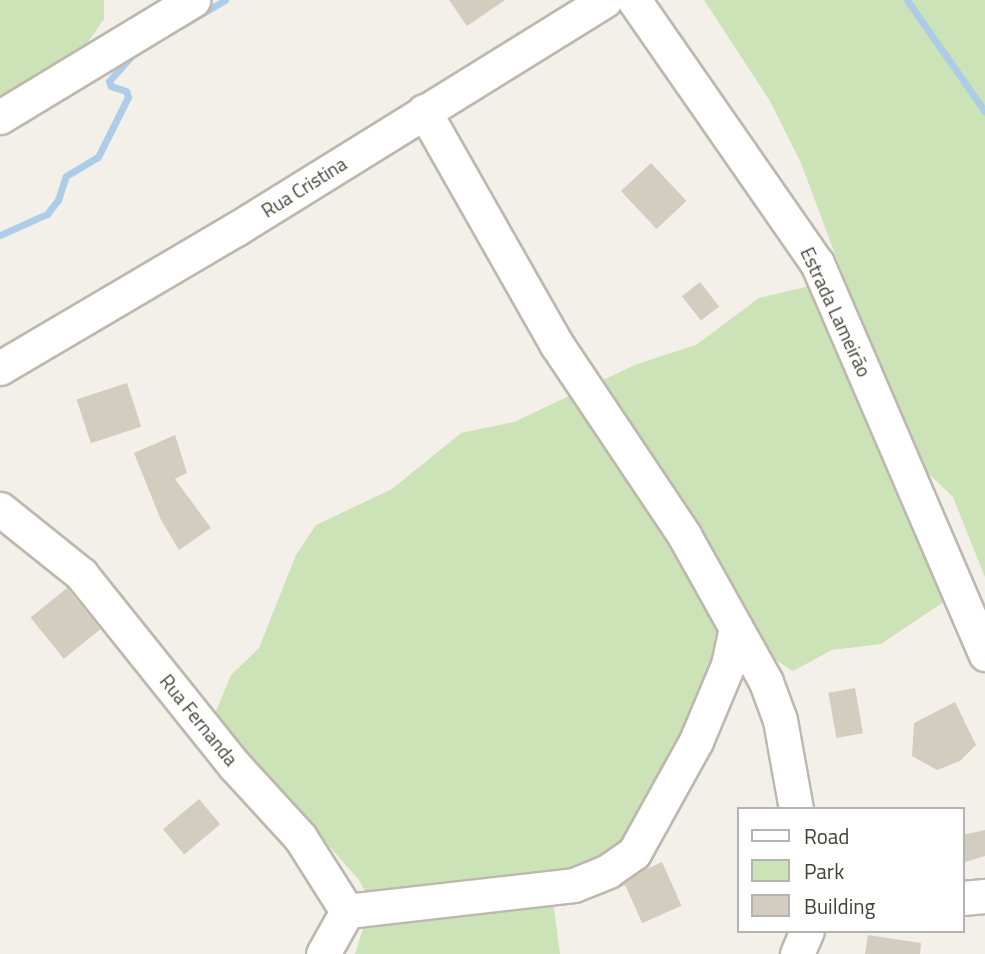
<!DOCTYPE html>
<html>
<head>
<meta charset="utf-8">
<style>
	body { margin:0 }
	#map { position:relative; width:985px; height:954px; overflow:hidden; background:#f3f0e9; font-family:"Titillium Web",sans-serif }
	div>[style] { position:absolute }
	.green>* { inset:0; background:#cce2b7 }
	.stream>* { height:7px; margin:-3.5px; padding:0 3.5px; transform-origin:3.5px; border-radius:3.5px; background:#accce8 }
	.building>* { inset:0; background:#d3cdc0; transform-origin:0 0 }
	.roads { filter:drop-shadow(2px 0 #bdb8ad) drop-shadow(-2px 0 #bdb8ad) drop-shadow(0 2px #bdb8ad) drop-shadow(0 -2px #bdb8ad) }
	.minor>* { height:33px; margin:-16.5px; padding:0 16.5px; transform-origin:16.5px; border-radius:16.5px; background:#fff }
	span { translate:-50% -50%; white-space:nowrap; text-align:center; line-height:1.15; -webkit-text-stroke:7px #fff; paint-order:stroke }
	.street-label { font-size:19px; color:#454138 }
	.legend { position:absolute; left:737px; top:807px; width:228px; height:126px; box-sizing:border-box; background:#fff; border:2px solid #b5b3af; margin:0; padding:9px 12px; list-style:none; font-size:21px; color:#454138 }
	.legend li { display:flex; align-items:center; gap:14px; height:35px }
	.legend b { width:35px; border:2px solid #b5b3af }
</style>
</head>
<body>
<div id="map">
	<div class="green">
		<i style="clip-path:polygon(0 0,104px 0,104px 19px,77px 58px,0 107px)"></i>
		<i style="clip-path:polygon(704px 0,985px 0,985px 577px,953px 497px,911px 457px,801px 163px,770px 101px)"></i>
		<i style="clip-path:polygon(818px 284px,945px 601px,881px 644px,832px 650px,793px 671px,745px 640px,635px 885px,552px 893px,560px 954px,355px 954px,371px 903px,359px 880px,214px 716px,231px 675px,259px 648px,296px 555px,316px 525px,392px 489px,461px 433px,514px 422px,637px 364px,696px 345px,759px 298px)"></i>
	</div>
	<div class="stream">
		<i style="left:907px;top:0;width:136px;rotate:55.1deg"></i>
		<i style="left:181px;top:26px;width:51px;rotate:-30.6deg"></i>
		<i style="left:0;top:235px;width:51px;rotate:-24.1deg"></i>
		<i style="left:47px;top:214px;width:18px;rotate:-52deg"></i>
		<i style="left:58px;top:200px;width:25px;rotate:-72deg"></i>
		<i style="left:66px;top:176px;width:37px;rotate:-31deg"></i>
		<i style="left:98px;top:157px;width:67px;rotate:-63.4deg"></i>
		<i style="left:128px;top:97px;width:6px;rotate:-108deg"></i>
		<i style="left:126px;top:91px;width:16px;rotate:-162deg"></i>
		<i style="left:111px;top:86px;width:5px;rotate:-112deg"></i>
		<i style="left:109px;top:81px;width:38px;rotate:-48deg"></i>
	</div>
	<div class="building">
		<i style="clip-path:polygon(449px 0,505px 0,467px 26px)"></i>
		<i style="left:651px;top:163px;width:52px;height:41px;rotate:47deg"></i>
		<i style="left:700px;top:282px;width:31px;height:23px;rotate:52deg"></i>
		<i style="left:127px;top:383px;width:46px;height:53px;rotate:72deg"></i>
		<i style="clip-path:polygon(175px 435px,187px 473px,175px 479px,211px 528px,179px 550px,161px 520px,134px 453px)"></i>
		<i style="left:67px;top:588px;width:53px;height:47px;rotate:51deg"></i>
		<i style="left:855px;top:688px;width:46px;height:27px;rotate:80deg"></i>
		<i style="clip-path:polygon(955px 702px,976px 745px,960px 761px,937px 770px,912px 756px,914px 723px)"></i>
		<i style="left:199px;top:799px;width:33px;height:47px;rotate:50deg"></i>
		<i style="clip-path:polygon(985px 830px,985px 856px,962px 863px,962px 835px)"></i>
		<i style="left:662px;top:862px;width:48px;height:43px;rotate:66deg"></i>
		<i style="clip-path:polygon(868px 935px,921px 943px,920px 954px,865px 954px)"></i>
	</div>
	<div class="roads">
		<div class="minor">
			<i style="left:634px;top:0;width:320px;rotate:55.2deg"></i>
			<i style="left:817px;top:263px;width:426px;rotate:66.7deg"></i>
			<i style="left:424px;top:111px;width:269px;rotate:60.4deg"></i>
			<i style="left:557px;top:345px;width:229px;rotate:56.2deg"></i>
			<i style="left:684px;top:535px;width:168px;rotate:60.8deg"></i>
			<i style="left:766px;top:682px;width:40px;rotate:69.8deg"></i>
			<i style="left:780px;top:720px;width:90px;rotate:79.8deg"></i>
			<i style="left:0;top:117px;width:226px;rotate:-31.2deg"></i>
			<i style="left:0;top:368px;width:274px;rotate:-30.5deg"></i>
			<i style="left:236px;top:229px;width:434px;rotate:-31.8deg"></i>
			<i style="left:0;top:509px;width:104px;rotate:38.7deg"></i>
			<i style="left:81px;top:574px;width:245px;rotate:51.3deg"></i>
			<i style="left:234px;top:765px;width:98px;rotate:47.5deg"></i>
			<i style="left:300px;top:837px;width:88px;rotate:57.6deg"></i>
			<i style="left:347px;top:911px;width:49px;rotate:119.2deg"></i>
			<i style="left:962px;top:898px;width:23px;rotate:-5deg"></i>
			<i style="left:347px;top:911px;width:228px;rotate:-6.5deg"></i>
			<i style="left:574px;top:885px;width:37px;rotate:-22deg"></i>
			<i style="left:608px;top:871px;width:32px;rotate:-35deg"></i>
			<i style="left:634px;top:853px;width:128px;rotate:-61deg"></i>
			<i style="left:696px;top:741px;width:82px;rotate:-67.2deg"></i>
			<i style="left:728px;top:665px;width:35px;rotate:-78deg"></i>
			<i style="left:797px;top:954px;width:25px;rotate:-67deg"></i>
		</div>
	</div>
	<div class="street-label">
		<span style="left:304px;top:187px;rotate:-32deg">Rua Cristina</span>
		<span style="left:836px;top:312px;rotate:65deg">Estrada Lameirão</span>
		<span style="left:199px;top:720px;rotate:51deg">Rua Fernanda</span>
	</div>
	<ul class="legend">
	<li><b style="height:9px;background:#fff"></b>Road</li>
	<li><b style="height:19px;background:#cce2b7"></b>Park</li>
	<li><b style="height:19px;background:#d3cdc0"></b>Building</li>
	</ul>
</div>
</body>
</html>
